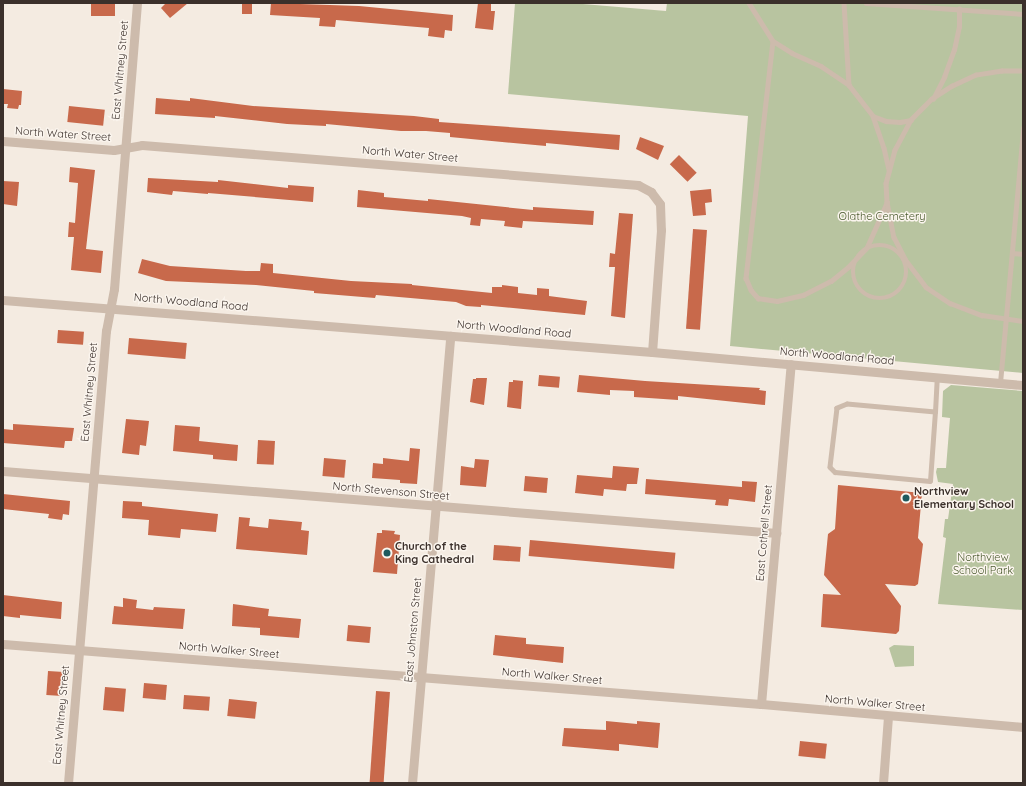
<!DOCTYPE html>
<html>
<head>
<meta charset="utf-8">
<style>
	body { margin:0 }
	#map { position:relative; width:1026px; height:786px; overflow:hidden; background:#f4ebe1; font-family:Quicksand,sans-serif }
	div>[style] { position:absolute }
	.green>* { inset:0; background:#b8c4a0 }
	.building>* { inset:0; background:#c8694b; transform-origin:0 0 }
	.service>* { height:4.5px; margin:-2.25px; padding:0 2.25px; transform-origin:2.25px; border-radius:2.25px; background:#cdbbac }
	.service>.ring { margin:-2.25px; padding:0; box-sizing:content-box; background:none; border:4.5px solid #cdbbac; border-radius:50% }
	.minor>* { height:9px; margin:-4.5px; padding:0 4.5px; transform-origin:4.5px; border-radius:4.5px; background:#cdbbac }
	.dots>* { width:11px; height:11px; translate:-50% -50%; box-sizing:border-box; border:2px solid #fbf5ee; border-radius:50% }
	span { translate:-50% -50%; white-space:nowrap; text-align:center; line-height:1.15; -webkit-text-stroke:3px #fbf5ee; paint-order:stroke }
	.street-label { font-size:11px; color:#3b302b }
	.park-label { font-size:11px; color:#4a5a2e }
	.poi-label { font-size:11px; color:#3b302b; font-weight:700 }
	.left { translate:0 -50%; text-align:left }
	.frame { position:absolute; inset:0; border:4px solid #3b302b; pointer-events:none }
</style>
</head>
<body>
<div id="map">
	<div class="green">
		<i style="clip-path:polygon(515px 3px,571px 3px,666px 11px,667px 3px,1023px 3px,1023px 373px,730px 346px,748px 116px,508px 94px)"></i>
		<i style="clip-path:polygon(951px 385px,1023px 391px,1023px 610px,938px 604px,946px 538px,943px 537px,945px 519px,948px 519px,953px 484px,938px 482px,936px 472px,937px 468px,946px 468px,950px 418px,942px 417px,943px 391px)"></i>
		<i style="clip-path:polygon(894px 645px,914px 646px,914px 666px,895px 667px,889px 648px)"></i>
	</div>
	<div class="building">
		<i style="left:91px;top:3px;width:24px;height:13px"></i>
		<i style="clip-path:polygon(166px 3px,188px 3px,170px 18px,161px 8px)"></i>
		<i style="left:242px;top:3px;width:10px;height:11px"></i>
		<i style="clip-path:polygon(271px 3px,359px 6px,453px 15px,452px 31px,445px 30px,444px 38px,428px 36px,429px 28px,336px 20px,335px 27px,319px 26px,320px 18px,270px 15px)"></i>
		<i style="clip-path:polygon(478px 3px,491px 4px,491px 11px,495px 11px,493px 30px,475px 28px)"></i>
		<i style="clip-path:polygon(3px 89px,22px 91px,21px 105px,19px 105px,18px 109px,7px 108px,8px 104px,3px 104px)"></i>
		<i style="clip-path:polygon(156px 98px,190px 101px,190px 98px,253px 106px,414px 116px,439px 119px,439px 122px,620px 135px,619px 150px,546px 143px,546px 146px,450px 137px,450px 133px,426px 131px,401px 131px,326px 124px,326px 126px,287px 124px,215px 116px,215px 118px,155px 114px)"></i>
		<i style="left:69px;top:106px;width:36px;height:16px;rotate:6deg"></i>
		<i style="clip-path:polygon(640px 137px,664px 146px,658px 160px,636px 149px)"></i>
		<i style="left:679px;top:155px;width:25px;height:13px;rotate:45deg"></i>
		<i style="clip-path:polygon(70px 167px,95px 170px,86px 249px,103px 251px,101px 273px,71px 270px,74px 237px,68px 237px,69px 222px,75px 223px,78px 183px,69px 182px)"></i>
		<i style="clip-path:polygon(148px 178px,218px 182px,218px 180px,288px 188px,288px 185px,314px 187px,313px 202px,208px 193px,208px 194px,173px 191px,172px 195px,147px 192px)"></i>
		<i style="clip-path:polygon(3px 181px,19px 182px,17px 206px,3px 204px)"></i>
		<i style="clip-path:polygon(711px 189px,712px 202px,705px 203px,706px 215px,693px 216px,690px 191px)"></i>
		<i style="clip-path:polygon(358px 190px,384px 193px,384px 197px,428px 201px,428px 199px,533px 210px,533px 207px,594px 211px,593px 225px,523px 221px,522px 228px,504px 226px,505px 221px,481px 219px,480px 226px,470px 225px,471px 218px,462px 216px,357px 207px)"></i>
		<i style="clip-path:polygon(619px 213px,633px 214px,625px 318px,611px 316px,615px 267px,609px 267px,610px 253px,615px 254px)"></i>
		<i style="left:693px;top:229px;width:14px;height:100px;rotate:4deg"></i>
		<i style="clip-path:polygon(142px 259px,170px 266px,246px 271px,260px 271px,261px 263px,273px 264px,273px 273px,351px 281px,412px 284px,412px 285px,492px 293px,492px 287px,502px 287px,502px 285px,518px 287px,518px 293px,537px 295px,537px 288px,549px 289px,549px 296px,587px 301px,585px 315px,481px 305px,481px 307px,466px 306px,456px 302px,376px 295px,375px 298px,314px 293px,314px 291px,256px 285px,166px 281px,138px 273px)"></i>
		<i style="left:58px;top:330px;width:26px;height:13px;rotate:4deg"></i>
		<i style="left:129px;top:338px;width:58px;height:16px;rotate:5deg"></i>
		<i style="left:539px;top:375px;width:21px;height:11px;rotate:5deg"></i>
		<i style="clip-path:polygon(579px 375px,645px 381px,760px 388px,759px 390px,766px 391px,765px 405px,678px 396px,678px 400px,634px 397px,634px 391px,610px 390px,610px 395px,577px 392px)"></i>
		<i style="clip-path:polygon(476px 378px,487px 378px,484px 405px,470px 402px,473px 379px,476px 379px)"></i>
		<i style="clip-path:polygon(513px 380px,523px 381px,521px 409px,507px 407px,509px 382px,513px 382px)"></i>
		<i style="clip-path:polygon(126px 419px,149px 421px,146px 446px,140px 445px,139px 455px,122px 453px)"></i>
		<i style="clip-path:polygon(13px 424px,74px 428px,72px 441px,65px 441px,64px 448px,3px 443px,3px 429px,13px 430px)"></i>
		<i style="clip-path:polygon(175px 425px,200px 427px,199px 441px,238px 445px,237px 461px,213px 459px,213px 455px,173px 451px)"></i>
		<i style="left:258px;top:440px;width:17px;height:24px;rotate:3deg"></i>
		<i style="clip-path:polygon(410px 448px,420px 449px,417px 484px,400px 483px,400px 480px,372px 478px,373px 463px,383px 464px,383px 458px,409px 461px)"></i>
		<i style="left:324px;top:458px;width:22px;height:18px;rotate:5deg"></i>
		<i style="clip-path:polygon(475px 459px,489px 460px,486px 487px,460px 485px,461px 466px,474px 468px)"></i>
		<i style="clip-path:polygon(613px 466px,639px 468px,637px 484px,627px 484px,626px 491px,604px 489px,603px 496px,575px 493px,577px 475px,612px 478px)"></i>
		<i style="left:525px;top:476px;width:23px;height:15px;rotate:5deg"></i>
		<i style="clip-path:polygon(646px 479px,742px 487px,742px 481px,757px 482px,755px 502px,729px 499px,728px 506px,715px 505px,716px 500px,645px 494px)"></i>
		<i style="clip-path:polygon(838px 485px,922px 493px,918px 538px,923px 544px,918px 584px,915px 586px,885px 584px,901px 606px,899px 631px,896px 634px,821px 627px,823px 594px,841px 595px,824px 575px,828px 534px,835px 529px)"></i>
		<i style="clip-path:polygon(3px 494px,70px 501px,69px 515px,63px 514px,62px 520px,48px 518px,49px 514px,3px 509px)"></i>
		<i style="clip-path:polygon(123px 501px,142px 502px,142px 506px,218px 514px,216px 532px,181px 529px,180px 538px,148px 535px,149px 520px,122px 518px)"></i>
		<i style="clip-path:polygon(239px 517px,250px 518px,249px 526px,268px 528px,269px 519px,302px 522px,301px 530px,309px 531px,307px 555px,236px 549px)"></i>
		<i style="clip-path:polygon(382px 530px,395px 531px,394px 534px,400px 535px,397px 574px,373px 572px,377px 533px,382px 533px)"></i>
		<i style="left:530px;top:540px;width:146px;height:16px;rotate:5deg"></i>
		<i style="left:494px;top:545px;width:27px;height:15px;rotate:4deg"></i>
		<i style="clip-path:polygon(3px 595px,62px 602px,61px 619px,20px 615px,20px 618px,3px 616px)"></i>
		<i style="clip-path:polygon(123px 598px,137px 600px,136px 608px,153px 610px,154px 607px,185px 609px,183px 629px,112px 624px,114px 606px,123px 607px)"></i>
		<i style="clip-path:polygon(233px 604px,269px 609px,268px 616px,301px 619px,299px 638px,260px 635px,260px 628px,232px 626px)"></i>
		<i style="left:348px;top:625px;width:23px;height:16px;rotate:5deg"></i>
		<i style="clip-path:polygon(495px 635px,526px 638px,526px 644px,564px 647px,563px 663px,493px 655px)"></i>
		<i style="left:48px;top:671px;width:16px;height:24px;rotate:4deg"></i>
		<i style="left:144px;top:683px;width:23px;height:15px;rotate:5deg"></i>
		<i style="left:105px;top:687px;width:21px;height:23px;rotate:5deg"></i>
		<i style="left:376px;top:691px;width:14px;height:92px;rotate:4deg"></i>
		<i style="left:184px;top:695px;width:26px;height:14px;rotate:4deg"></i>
		<i style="left:229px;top:699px;width:28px;height:17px;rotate:6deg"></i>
		<i style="clip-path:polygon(606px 721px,637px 724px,637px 721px,660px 723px,658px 748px,619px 744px,619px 751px,562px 746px,564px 728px,606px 730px)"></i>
		<i style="left:800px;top:741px;width:27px;height:15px;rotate:6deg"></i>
	</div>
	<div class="service">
		<i style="left:749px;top:3px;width:45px;rotate:57.7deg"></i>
		<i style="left:773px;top:41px;width:239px;rotate:96.5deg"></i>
		<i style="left:746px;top:278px;width:13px;rotate:67deg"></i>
		<i style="left:751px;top:290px;width:11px;rotate:49deg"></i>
		<i style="left:758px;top:298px;width:19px;rotate:9deg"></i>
		<i style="left:777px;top:301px;width:27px;rotate:-13deg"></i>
		<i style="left:803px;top:295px;width:31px;rotate:-27deg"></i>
		<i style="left:831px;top:281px;width:22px;rotate:-39deg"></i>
		<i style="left:848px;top:267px;width:28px;rotate:-46deg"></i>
		<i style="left:867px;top:247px;width:49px;rotate:-66deg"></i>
		<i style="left:844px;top:3px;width:82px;rotate:86.5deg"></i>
		<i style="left:866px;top:3px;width:157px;rotate:4deg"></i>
		<i style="left:773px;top:41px;width:22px;rotate:32deg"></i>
		<i style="left:792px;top:53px;width:32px;rotate:24deg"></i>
		<i style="left:821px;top:66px;width:34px;rotate:34deg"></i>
		<i style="left:849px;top:85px;width:39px;rotate:52deg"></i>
		<i style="left:873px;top:116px;width:34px;rotate:71deg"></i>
		<i style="left:884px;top:148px;width:23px;rotate:77deg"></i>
		<i style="left:1023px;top:71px;width:21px;rotate:180deg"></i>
		<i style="left:1002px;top:71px;width:26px;rotate:171deg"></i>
		<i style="left:976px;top:75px;width:26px;rotate:155deg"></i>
		<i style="left:952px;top:86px;width:24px;rotate:147deg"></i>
		<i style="left:932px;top:99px;width:30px;rotate:135deg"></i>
		<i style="left:911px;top:120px;width:34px;rotate:118deg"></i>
		<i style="left:895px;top:150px;width:34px;rotate:105deg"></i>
		<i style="left:886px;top:183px;width:19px;rotate:87deg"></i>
		<i style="left:887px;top:202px;width:36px;rotate:79deg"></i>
		<i style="left:894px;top:237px;width:25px;rotate:63deg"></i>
		<i style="left:905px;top:259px;width:35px;rotate:53deg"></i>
		<i style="left:926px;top:287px;width:29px;rotate:34deg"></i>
		<i style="left:950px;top:303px;width:34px;rotate:21deg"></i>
		<i style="left:982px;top:315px;width:41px;rotate:8.3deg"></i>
		<i style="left:933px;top:99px;width:25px;rotate:-63deg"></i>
		<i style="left:944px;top:77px;width:29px;rotate:-70deg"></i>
		<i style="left:954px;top:50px;width:24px;rotate:-78deg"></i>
		<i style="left:959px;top:27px;width:18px;rotate:-90deg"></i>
		<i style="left:873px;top:116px;width:14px;rotate:21deg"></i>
		<i style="left:886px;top:121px;width:14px;rotate:4deg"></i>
		<i style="left:900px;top:122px;width:11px;rotate:-10deg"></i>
		<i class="ring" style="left:853px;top:245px;width:49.5px;height:49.5px"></i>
		<i style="left:1012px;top:253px;width:11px;rotate:5deg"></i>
		<i style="left:1000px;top:383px;width:256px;rotate:-84.8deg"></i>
		<i style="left:935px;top:412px;width:88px;rotate:-174.8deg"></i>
		<i style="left:847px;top:404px;width:11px;rotate:158deg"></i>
		<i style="left:837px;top:408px;width:59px;rotate:96.8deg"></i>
		<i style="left:830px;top:467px;width:7px;rotate:45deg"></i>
		<i style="left:835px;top:472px;width:95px;rotate:5.4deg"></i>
		<i style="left:930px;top:481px;width:69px;rotate:-85.9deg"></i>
		<i style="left:935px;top:412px;width:35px;rotate:-87deg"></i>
	</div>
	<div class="minor">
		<i style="left:3px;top:141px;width:111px;rotate:4.6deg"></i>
		<i style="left:114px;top:150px;width:28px;rotate:-10deg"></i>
		<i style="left:142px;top:145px;width:498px;rotate:4.6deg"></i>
		<i style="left:638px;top:185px;width:15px;rotate:28deg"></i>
		<i style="left:651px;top:192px;width:15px;rotate:53deg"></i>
		<i style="left:660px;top:204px;width:26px;rotate:88deg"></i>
		<i style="left:661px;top:230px;width:122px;rotate:94.2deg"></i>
		<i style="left:3px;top:300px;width:651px;rotate:4.58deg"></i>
		<i style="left:652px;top:352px;width:372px;rotate:5.1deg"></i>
		<i style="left:3px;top:471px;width:776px;rotate:4.58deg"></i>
		<i style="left:3px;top:644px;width:760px;rotate:4.53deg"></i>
		<i style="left:761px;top:704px;width:263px;rotate:5deg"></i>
		<i style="left:761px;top:704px;width:341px;rotate:-85deg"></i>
		<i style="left:68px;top:783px;width:454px;rotate:-85.2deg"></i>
		<i style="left:106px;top:331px;width:43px;rotate:-79.2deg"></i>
		<i style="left:114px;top:289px;width:287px;rotate:-85.4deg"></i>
		<i style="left:412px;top:783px;width:449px;rotate:-85.1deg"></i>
		<i style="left:883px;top:783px;width:67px;rotate:-85.7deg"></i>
	</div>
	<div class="dots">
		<i style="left:906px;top:498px;background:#1f5a5e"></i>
		<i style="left:387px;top:553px;background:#1f5a5e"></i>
	</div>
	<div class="street-label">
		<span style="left:120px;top:70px;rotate:-85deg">East Whitney Street</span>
		<span style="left:63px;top:134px;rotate:4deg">North Water Street</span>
		<span style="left:410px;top:154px;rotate:5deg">North Water Street</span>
		<span style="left:191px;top:302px;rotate:5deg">North Woodland Road</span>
		<span style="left:514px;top:329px;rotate:5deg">North Woodland Road</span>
		<span style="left:837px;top:356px;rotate:5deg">North Woodland Road</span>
		<span style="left:89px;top:392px;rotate:-85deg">East Whitney Street</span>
		<span style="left:391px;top:491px;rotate:5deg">North Stevenson Street</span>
		<span style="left:764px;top:533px;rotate:-85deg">East Cothrell Street</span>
		<span style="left:413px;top:630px;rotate:-85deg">East Johnston Street</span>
		<span style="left:229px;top:650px;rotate:5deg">North Walker Street</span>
		<span style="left:552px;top:676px;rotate:5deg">North Walker Street</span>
		<span style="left:875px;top:703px;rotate:5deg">North Walker Street</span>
		<span style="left:61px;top:715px;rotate:-85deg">East Whitney Street</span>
	</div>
	<div class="park-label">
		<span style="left:882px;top:216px">Olathe Cemetery</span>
		<span style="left:983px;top:564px">Northview<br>School Park</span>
	</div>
	<div class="poi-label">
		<span class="left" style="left:914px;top:498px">Northview<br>Elementary School</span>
		<span class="left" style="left:395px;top:553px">Church of the<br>King Cathedral</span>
	</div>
	<div class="frame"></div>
</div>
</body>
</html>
